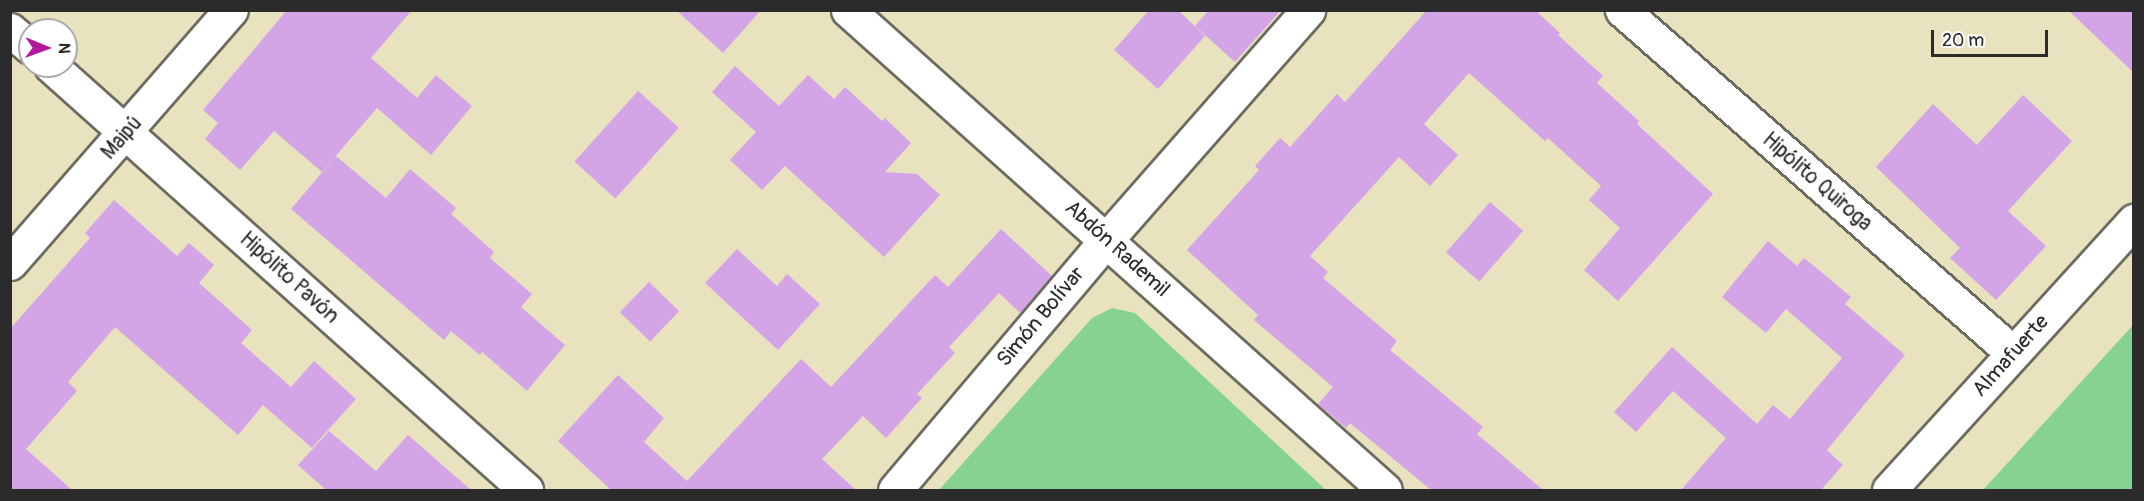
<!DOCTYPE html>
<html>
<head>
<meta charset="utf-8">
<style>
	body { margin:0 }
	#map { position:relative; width:2144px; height:501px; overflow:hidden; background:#e8e2bf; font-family:Pangolin,sans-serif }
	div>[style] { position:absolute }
	.green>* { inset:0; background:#86d391 }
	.building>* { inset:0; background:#d3a5e7; transform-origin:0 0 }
	.roads { filter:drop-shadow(2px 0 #6d6b5f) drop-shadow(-2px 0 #6d6b5f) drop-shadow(0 2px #6d6b5f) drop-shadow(0 -2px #6d6b5f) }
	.street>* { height:33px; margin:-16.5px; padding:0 16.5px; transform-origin:16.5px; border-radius:16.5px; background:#fff }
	span { translate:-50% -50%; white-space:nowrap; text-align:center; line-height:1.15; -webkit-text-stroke:4.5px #fff; paint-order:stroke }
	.street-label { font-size:21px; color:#2b2b2b }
	.frame { position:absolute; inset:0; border:12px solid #2b2b2b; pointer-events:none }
	.north { position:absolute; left:18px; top:18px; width:60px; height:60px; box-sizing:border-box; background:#fff; border:2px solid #aaa; border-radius:50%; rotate:91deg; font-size:16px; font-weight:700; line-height:24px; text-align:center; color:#2b2b2b }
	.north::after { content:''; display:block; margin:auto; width:21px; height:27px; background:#b5179e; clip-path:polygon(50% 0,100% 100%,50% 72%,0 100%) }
	.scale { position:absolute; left:1931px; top:30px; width:117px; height:27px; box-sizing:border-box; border:3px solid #2b2b2b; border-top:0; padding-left:8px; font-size:18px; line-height:21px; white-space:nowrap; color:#2b2b2b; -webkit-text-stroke:4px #fff; paint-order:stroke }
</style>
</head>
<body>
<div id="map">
	<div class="green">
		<i style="clip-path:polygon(1112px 308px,1135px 313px,1326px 490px,939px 490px,1092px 318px)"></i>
		<i style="clip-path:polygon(2133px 325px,2133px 490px,1983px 490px)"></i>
	</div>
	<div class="building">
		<i style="clip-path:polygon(287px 10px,412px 10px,371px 58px,417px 98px,436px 75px,472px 106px,431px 155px,377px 108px,322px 172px,274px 131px,240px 170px,205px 139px,218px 123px,203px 110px)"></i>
		<i style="clip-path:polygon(676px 10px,761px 10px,723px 53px)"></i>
		<i style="clip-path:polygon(1149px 10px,1178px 10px,1205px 36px,1158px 89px,1114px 50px)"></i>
		<i style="clip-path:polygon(1209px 10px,1281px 10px,1235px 62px,1195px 26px)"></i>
		<i style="clip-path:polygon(1427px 10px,1535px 10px,1560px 33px,1558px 35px,1603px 76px,1597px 83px,1639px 121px,1637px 124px,1713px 194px,1618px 301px,1584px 270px,1620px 228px,1589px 200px,1601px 186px,1548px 138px,1545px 141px,1469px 73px,1424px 124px,1458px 155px,1430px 186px,1399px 157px,1310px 256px,1328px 272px,1323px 278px,1397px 341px,1390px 350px,1483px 427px,1477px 434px,1543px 490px,1431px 490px,1350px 423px,1346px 428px,1318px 404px,1333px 387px,1254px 320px,1258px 315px,1187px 250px,1259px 170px,1255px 166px,1280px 138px,1290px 147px,1337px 94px,1345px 102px)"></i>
		<i style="clip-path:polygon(2068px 10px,2133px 10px,2133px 72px)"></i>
		<i style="clip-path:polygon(735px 66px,779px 106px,808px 75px,834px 99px,845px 87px,882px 121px,885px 118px,911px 143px,885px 172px,917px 174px,940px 195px,884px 257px,785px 166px,762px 190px,730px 160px,756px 132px,712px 92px)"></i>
		<i style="left:638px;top:91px;width:55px;height:95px;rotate:42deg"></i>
		<i style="clip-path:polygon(2023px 95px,2072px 141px,2008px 211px,2046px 246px,1996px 300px,1950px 258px,1960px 248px,1876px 167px,1933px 104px,1977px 145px)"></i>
		<i style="clip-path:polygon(336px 156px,386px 198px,410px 169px,456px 208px,451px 214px,494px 252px,490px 258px,532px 294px,521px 307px,565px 345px,527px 391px,482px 352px,480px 355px,451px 331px,444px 340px,291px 209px)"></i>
		<i style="clip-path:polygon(114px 200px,177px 256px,189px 243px,214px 265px,199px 283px,252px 330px,241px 343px,291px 387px,314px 361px,356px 399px,312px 448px,263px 405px,238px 435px,115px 327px,68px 382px,77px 391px,26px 449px,72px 490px,10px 490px,10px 329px,90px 238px,85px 233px)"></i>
		<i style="left:1490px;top:202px;width:44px;height:67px;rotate:41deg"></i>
		<i style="clip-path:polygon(1001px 229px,1052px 276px,1020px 313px,999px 293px,949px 347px,955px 353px,917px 394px,922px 398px,886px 438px,863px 416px,822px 459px,856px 490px,611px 490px,558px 441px,618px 375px,664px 418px,644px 442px,687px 481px,801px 359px,831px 387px,935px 275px,948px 287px)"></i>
		<i style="clip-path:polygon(1768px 241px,1797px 266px,1804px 258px,1819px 270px,1851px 297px,1845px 304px,1905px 355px,1827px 450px,1843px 465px,1821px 490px,1681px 490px,1726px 438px,1673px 391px,1636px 432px,1614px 412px,1672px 347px,1757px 424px,1773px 405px,1790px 419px,1842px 358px,1786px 309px,1766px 333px,1722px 297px)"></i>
		<i style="clip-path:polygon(737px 249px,777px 286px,787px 274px,820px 304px,778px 350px,705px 283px)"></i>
		<i style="left:649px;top:282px;width:42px;height:42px;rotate:44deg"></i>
		<i style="clip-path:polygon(329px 431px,376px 471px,408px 435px,471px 490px,326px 490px,298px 465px)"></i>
	</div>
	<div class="roads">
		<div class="street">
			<i style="left:848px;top:10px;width:720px;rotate:41.79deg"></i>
			<i style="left:1622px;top:10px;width:520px;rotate:41.26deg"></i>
			<i style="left:10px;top:30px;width:26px;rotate:40deg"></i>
			<i style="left:51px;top:66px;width:637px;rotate:41.75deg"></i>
			<i style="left:10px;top:263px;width:336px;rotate:-48.9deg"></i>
			<i style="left:895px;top:490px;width:329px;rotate:-49.8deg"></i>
			<i style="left:1107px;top:239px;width:305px;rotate:-48.7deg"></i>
			<i style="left:1889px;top:490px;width:364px;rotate:-47.7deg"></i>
		</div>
	</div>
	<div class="street-label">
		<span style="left:122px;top:138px;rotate:-49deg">Maipú</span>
		<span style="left:1817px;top:182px;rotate:41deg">Hipólito Quiroga</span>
		<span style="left:1117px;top:249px;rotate:42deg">Abdón Rademil</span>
		<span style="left:289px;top:278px;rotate:42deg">Hipólito Pavón</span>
		<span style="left:1041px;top:317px;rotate:-50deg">Simón Bolívar</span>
		<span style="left:2011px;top:356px;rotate:-48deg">Almafuerte</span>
	</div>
	<div class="frame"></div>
	<div class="north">N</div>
	<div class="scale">20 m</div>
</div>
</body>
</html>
